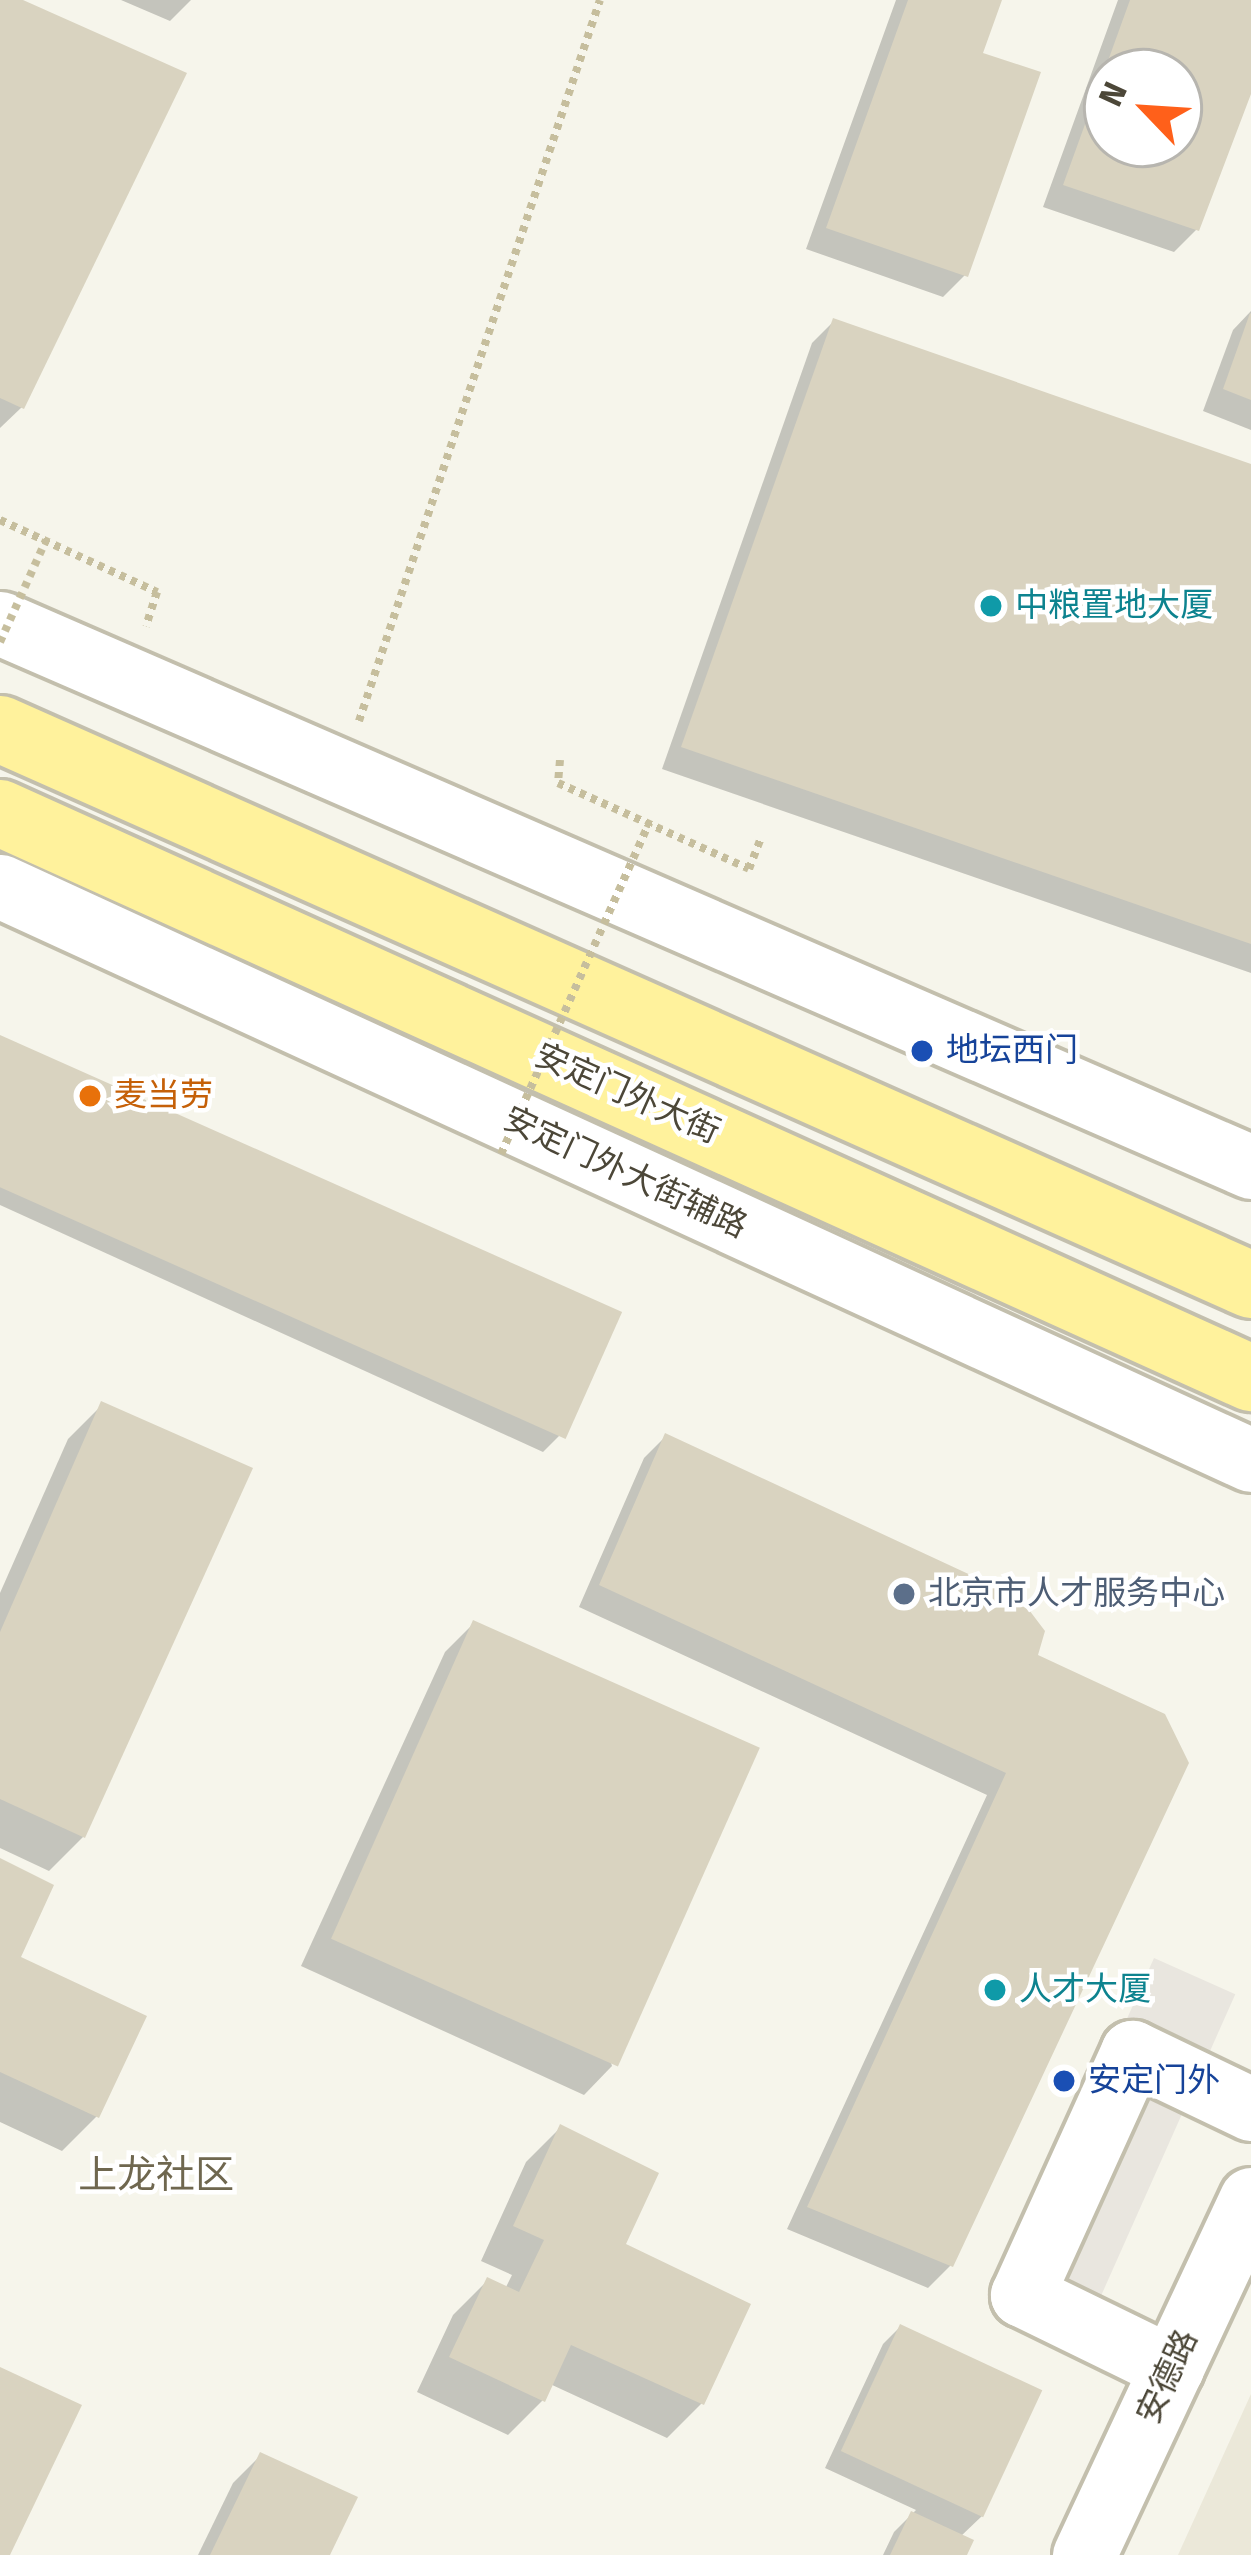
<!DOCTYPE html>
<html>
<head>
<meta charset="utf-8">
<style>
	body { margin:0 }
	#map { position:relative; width:1251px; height:2555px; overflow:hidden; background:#f6f5eb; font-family:"Fira Sans","Noto Sans SC",sans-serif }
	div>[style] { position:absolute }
	.residential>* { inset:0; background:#ebe8d9 }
	.industrial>* { inset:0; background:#e9e6df; transform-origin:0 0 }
	.shadow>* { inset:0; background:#0003 }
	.building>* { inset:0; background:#d9d3c0; transform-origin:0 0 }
	.path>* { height:8px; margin-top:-4px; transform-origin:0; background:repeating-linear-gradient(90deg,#c6be9d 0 6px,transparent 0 12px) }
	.roads { filter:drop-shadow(3px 0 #c3bfad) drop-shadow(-3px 0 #c3bfad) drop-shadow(0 3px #c3bfad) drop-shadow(0 -3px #c3bfad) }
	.minor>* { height:63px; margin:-31.5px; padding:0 31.5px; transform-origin:31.5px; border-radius:31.5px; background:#fff }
	.major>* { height:66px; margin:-33px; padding:0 33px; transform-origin:33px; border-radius:33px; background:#fff29c }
	.path-bridge>* { height:8px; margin-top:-4px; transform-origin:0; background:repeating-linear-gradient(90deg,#c6be9d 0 6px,transparent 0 12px) }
	.dots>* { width:33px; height:33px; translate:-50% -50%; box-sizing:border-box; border:6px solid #fff; border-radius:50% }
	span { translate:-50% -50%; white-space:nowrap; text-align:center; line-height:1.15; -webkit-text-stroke:9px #fff; paint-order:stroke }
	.culture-label { font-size:33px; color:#0d838f }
	.left { translate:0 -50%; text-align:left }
	.transit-label { font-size:33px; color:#164399 }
	.street-label { font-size:33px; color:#4c4738 }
	.food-label { font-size:33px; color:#c56008 }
	.service-label { font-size:33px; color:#4e5e75 }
	.quarter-label { font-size:39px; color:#6f674f }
	.north { position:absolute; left:1083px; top:48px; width:120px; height:120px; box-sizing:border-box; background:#fff; border:3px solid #b7b5af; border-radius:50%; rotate:295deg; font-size:33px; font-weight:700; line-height:48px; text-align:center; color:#4c4738 }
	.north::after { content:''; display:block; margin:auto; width:42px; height:54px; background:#ff601a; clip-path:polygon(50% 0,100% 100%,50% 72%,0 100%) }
</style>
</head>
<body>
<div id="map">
	<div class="residential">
		<i style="clip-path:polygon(1251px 2394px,1251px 2555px,1178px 2555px)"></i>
	</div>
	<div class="industrial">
		<i style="left:1154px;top:1958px;width:89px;height:381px;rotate:24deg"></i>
	</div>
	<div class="shadow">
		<i style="clip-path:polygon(0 0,16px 0,22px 407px,0 428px)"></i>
		<i style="clip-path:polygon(121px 0,191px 0,170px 21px)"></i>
		<i style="clip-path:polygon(896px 0,998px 0,979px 55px,965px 275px,943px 297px,806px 249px)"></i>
		<i style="clip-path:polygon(evenodd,1118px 0,1251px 0,1251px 85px,1196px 230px,1174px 252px,1043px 207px,1118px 0,1107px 72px,1179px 72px,1179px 144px,1107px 144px,1107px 72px)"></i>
		<i style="clip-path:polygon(1251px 311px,1251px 430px,1203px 411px,1233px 330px)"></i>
		<i style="clip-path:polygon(834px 321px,1251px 467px,1251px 973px,662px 769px,812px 343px)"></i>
		<i style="clip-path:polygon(0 1038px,565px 1430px,543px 1452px,0 1205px)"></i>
		<i style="clip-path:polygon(102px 1405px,83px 1837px,49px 1871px,0 1848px,0 1593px,68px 1439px)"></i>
		<i style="clip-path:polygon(666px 1436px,1034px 1657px,950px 2266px,928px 2288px,787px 2229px,987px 1795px,579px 1607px,644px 1458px)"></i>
		<i style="clip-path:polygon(473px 1624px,612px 2066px,584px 2095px,301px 1966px,445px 1652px)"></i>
		<i style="clip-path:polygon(0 1862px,17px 1958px,97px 2116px,62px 2151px,0 2122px)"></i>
		<i style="clip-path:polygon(560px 2128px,702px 2403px,667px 2438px,550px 2384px,542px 2401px,508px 2435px,417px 2392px,453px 2315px,487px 2281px,505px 2289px,512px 2275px,481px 2261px,526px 2162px)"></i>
		<i style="clip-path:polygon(900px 2327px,982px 2516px,960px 2537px,964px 2555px,883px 2555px,894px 2532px,916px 2510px,825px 2468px,883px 2344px)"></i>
		<i style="clip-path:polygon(261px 2455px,327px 2555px,198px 2555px,233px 2483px)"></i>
	</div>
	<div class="building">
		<i style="clip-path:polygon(0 0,23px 0,187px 73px,24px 409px,0 398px)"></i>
		<i style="clip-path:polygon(908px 0,1002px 0,983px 53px,1041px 72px,968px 277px,826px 228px)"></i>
		<i style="clip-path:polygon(evenodd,1130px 0,1251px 0,1251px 94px,1199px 231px,1063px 185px,1130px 0,1107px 72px,1179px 72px,1179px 144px,1107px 144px,1107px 72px)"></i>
		<i style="clip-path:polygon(1250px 313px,1251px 314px,1251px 400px,1223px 389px)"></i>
		<i style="clip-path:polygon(833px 318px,1251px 464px,1251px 944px,681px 747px)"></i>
		<i style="left:0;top:1035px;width:681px;height:139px;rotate:24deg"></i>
		<i style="clip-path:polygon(101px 1401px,253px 1468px,85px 1838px,0 1799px,0 1632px)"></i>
		<i style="clip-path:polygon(665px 1433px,1020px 1598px,1045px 1631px,1038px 1655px,1165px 1714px,1189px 1763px,953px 2267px,807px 2207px,1006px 1773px,599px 1585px)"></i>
		<i style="left:473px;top:1620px;width:314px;height:349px;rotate:24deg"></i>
		<i style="clip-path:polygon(0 1858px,54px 1885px,21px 1957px,147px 2016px,99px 2118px,0 2072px)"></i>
		<i style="clip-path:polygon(560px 2124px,659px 2173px,626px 2244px,751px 2304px,704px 2405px,571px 2345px,545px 2402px,449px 2357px,487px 2277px,519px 2292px,544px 2240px,513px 2226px)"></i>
		<i style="left:900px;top:2324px;width:157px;height:140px;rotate:25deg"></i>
		<i style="clip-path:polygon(0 2367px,82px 2405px,10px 2555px,0 2555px)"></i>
		<i style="clip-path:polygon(260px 2452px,358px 2497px,330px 2555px,210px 2555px)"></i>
		<i style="clip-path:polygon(911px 2511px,974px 2540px,967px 2555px,890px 2555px)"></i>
	</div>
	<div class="path">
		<i style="left:0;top:520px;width:173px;rotate:24.6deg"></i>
		<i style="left:157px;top:592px;width:36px;rotate:108deg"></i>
		<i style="left:359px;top:721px;width:760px;rotate:-71.52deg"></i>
		<i style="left:560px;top:760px;width:23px;rotate:95deg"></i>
		<i style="left:558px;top:783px;width:209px;rotate:24.2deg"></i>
		<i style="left:749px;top:869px;width:33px;rotate:-69deg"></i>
	</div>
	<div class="roads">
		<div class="minor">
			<i style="left:0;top:623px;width:1364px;rotate:23.5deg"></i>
			<i style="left:0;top:886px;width:1376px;rotate:24.65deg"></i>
			<i style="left:1172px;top:2368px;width:167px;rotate:-154deg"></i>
			<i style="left:1022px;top:2295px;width:267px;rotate:-65.6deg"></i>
			<i style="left:1132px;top:2052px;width:132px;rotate:25.6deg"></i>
			<i style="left:1084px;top:2555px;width:393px;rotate:-64.9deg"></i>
		</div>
		<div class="major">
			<i style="left:0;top:729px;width:1369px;rotate:23.96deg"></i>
			<i style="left:0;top:813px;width:1373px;rotate:24.31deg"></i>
		</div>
	</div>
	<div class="path-bridge">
		<i style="left:0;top:642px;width:112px;rotate:-65.7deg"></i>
		<i style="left:501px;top:1154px;width:363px;rotate:-65.9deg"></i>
	</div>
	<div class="dots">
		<i style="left:991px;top:606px;background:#0f9aa8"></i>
		<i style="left:922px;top:1051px;background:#1a4fb4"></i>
		<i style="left:90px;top:1096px;background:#e8710a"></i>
		<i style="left:904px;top:1594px;background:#5c6f8a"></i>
		<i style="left:995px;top:1990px;background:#0f9aa8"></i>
		<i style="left:1064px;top:2081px;background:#1a4fb4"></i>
	</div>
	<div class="culture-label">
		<span class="left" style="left:1015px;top:606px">中粮置地大厦</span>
		<span class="left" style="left:1019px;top:1990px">人才大厦</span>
	</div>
	<div class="transit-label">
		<span class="left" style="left:946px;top:1051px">地坛西门</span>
		<span class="left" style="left:1088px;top:2081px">安定门外</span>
	</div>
	<div class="street-label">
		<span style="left:627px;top:1094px;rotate:24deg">安定门外大街</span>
		<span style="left:625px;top:1173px;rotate:25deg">安定门外大街辅路</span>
		<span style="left:1168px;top:2377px;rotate:-65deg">安德路</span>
	</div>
	<div class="food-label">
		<span class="left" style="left:114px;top:1096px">麦当劳</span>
	</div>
	<div class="service-label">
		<span class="left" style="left:928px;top:1594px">北京市人才服务中心</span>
	</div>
	<div class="quarter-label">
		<span style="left:156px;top:2175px">上龙社区</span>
	</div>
	<div class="north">N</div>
</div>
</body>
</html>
